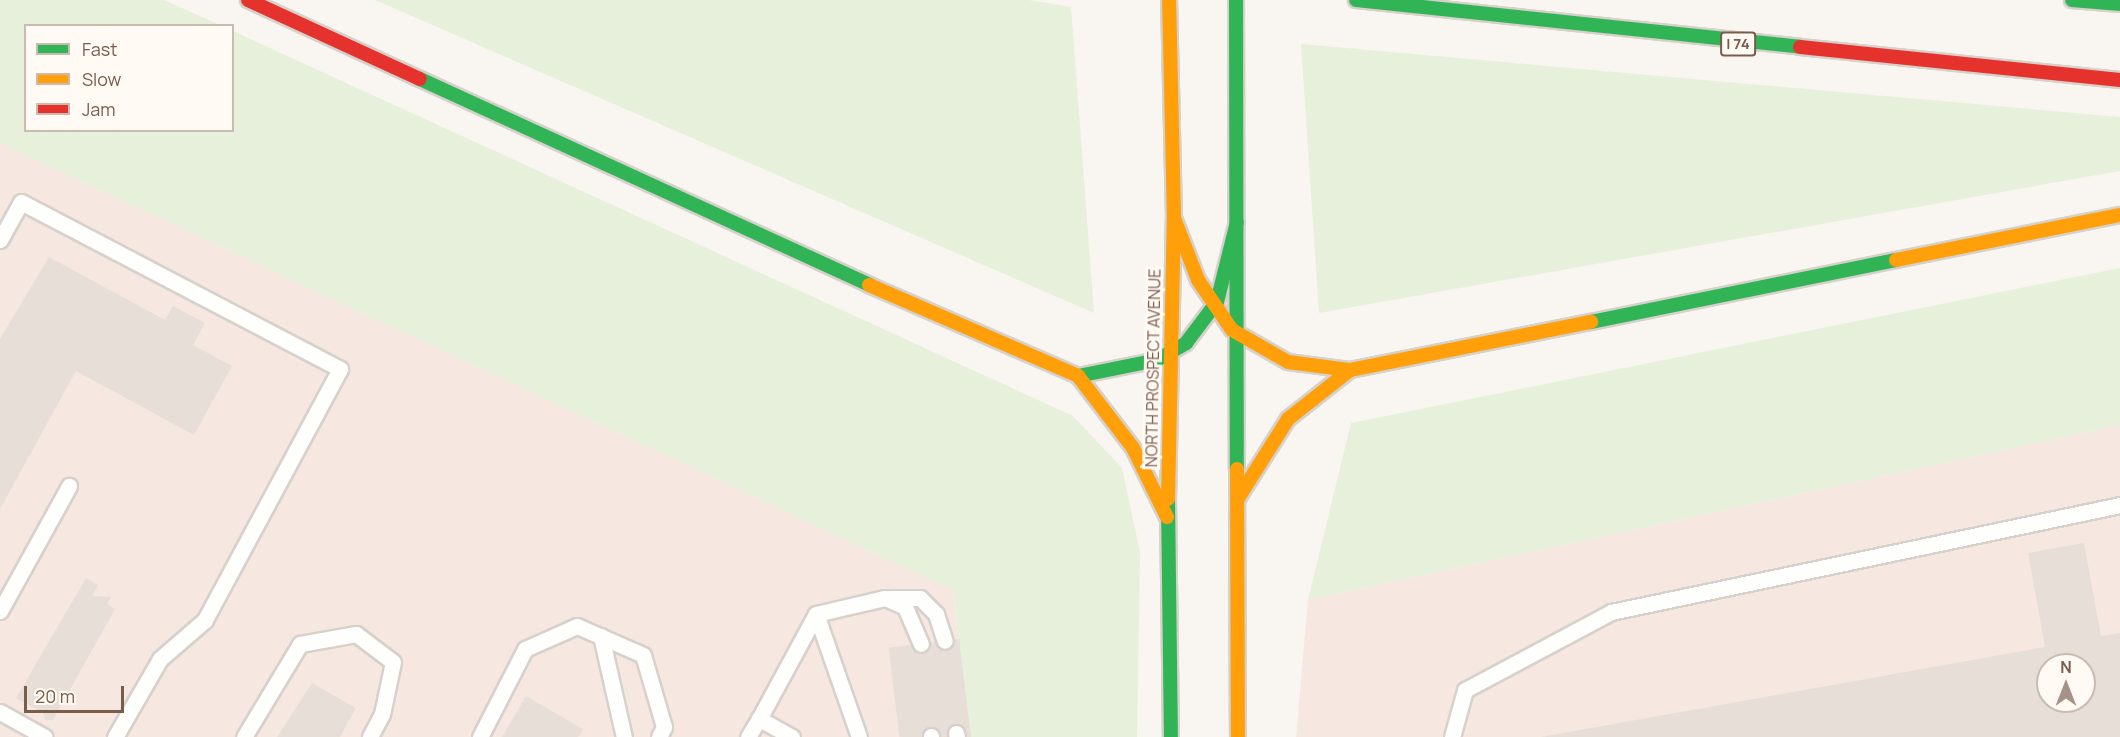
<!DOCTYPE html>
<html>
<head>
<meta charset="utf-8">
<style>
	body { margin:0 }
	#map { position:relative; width:2120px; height:737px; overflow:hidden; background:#f9f5f0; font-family:Manrope,sans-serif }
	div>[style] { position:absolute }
	.commercial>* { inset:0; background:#f6e8e1 }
	.green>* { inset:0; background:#e7f0db }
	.building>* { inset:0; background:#e6ded7; transform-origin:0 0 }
	.roads { filter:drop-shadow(2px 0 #d7d1cb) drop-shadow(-2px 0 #d7d1cb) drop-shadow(0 2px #d7d1cb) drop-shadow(0 -2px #d7d1cb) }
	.lane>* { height:15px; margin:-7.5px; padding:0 7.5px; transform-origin:7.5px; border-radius:7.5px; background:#fefefd }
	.fast>* { height:14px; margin:-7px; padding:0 7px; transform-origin:7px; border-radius:7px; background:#30b455 }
	.slow>* { height:14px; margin:-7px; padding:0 7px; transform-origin:7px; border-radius:7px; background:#ff9f0a }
	.jam>* { height:14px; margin:-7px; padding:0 7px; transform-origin:7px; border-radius:7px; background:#e5322d }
	span { translate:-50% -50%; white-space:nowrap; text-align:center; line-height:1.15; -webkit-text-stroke:6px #fffaf3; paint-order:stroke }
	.shield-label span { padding:2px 4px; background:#fffaf3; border:2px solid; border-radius:4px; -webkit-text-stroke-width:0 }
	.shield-label { font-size:15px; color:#7a5c4d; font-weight:700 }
	.street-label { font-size:16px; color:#7a5c4d }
	.legend { position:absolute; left:24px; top:24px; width:210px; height:108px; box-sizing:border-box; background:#fffaf3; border:2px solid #cabbb1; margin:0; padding:8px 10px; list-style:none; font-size:18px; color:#7a5c4d }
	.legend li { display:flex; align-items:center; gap:12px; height:30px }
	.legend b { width:30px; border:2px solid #cabbb1 }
	.north { position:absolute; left:2036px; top:653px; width:60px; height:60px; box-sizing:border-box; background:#fffaf3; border:2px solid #cabbb1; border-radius:50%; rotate:0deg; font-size:16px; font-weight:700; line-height:24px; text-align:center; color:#7a5c4d }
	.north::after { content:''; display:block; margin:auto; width:21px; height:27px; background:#a69286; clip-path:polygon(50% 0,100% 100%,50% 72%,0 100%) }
	.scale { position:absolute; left:24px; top:686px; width:100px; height:27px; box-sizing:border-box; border:3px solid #7a5c4d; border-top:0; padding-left:8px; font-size:18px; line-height:21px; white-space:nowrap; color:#7a5c4d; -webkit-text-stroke:4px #fffaf3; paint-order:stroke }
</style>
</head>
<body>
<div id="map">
	<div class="commercial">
		<i style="clip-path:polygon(0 143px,953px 590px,969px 737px,0 737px)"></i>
		<i style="clip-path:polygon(evenodd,2120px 425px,2120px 737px,1296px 737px,1308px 600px,2120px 425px,2048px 665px,2084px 665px,2084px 701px,2048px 701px,2048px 665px)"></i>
	</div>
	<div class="green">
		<i style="clip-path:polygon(0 0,164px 0,220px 25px,26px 26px,26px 130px,232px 130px,233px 31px,1073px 416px,1122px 468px,1140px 552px,1137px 737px,969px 737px,953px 590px,0 143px)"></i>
		<i style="clip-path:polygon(375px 0,1029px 0,1071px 7px,1094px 313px)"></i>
		<i style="clip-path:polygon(1301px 44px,2120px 117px,2120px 171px,1319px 313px)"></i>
		<i style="clip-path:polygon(2120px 268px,2120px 425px,1308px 600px,1351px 423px)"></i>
	</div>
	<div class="building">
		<i style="clip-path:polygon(49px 257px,165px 320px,173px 306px,205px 323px,193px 345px,232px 366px,194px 435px,76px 371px,0 509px,0 339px)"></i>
		<i style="clip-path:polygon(evenodd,2084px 543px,2101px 636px,2120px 633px,2120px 737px,1541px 737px,2045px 647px,2028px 553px,2084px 543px,2048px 665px,2084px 665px,2084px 701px,2048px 701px,2048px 665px)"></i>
		<i style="clip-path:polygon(86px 578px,98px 585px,92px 596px,111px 597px,107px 604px,115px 609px,53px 720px,45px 720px,43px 713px,16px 698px)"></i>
		<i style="left:959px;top:639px;width:99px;height:71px;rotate:83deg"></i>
		<i style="clip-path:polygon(312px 683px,356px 708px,340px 737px,277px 737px)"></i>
		<i style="clip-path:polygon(526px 696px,583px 729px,578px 737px,502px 737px)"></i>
	</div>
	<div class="roads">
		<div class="lane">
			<i style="left:0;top:240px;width:43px;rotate:-61.1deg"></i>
			<i style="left:21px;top:202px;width:360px;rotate:27.6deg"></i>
			<i style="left:340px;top:369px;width:285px;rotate:118.3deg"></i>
			<i style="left:205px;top:620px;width:60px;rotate:139.1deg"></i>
			<i style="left:160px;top:659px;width:90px;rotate:120deg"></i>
			<i style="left:890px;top:598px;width:30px"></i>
			<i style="left:920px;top:598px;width:23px;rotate:45deg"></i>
			<i style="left:936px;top:614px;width:28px;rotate:72deg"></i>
			<i style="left:0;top:611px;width:143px;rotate:-61.1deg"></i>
			<i style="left:816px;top:614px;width:130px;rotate:70.7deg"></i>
			<i style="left:601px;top:636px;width:104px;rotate:77.2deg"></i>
			<i style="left:0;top:712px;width:51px;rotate:29.1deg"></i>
			<i style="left:956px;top:733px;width:4px;rotate:76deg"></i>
			<i style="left:931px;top:736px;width:1px;rotate:90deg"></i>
			<i style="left:244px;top:737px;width:109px;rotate:-58.9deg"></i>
			<i style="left:300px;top:644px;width:57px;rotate:-10.1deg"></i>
			<i style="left:356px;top:634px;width:46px;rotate:37.1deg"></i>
			<i style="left:393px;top:662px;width:53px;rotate:101.9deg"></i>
			<i style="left:382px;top:714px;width:26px;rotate:118deg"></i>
			<i style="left:480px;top:737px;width:99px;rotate:-62.9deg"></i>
			<i style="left:525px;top:649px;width:57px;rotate:-23.9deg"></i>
			<i style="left:577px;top:626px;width:72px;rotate:23.7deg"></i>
			<i style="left:643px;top:655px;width:75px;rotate:73.7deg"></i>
			<i style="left:664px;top:727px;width:11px;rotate:117deg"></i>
			<i style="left:748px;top:737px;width:21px;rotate:-59deg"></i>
			<i style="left:792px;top:737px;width:38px;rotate:-151deg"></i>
			<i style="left:759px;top:719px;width:119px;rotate:-61.5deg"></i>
			<i style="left:816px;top:614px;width:71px;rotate:-13.1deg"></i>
			<i style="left:885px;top:598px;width:22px;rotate:24deg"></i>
			<i style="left:905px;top:607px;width:40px;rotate:66.6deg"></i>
			<i style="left:1452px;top:737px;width:49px;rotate:-74.5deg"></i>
			<i style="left:1465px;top:690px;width:166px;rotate:-28.1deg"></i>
			<i style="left:1611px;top:612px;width:520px;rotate:-11.87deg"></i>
		</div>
		<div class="fast">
			<i style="left:1236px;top:0;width:469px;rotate:89.9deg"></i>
			<i style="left:1356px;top:0;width:446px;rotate:6deg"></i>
			<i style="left:2072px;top:0;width:48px;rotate:4.8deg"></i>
			<i style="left:420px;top:79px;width:494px;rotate:24.6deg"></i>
			<i style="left:1591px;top:322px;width:311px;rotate:-11.5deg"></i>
			<i style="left:1078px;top:376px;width:81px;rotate:-11.4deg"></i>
			<i style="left:1157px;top:360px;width:34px;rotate:-30deg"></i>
			<i style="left:1186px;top:343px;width:51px;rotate:-52.9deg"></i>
			<i style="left:1217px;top:302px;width:82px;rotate:-76deg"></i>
			<i style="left:1168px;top:499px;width:238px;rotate:89.3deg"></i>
		</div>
		<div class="slow">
			<i style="left:1174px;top:218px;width:66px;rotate:68.8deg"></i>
			<i style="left:1198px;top:280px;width:60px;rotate:55.8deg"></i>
			<i style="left:1232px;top:330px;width:64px;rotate:29.7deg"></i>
			<i style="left:1288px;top:362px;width:63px;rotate:7.4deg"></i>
			<i style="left:1350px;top:370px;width:246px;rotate:-11.3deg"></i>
			<i style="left:1896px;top:260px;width:228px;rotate:-11.4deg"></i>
			<i style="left:869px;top:285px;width:228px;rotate:23.5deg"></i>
			<i style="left:1078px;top:376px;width:91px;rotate:52.6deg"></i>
			<i style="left:1133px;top:448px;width:77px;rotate:63.8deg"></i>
			<i style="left:1237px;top:469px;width:268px;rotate:89.8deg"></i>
			<i style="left:1168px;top:499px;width:281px;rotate:-88.8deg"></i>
			<i style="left:1174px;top:218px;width:218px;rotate:-91.3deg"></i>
			<i style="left:1237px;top:500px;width:96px;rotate:-57.8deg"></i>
			<i style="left:1288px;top:419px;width:79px;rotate:-38.3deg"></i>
		</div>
		<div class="jam">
			<i style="left:248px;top:0;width:189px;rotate:24.7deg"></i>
			<i style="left:1800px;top:47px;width:322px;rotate:5.9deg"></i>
		</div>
	</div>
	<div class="shield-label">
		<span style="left:1738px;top:44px">I 74</span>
	</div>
	<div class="street-label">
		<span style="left:1153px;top:368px;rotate:-89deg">NORTH PROSPECT AVENUE</span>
	</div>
	<ul class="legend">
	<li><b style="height:8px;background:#30b455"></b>Fast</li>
	<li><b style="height:8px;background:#ff9f0a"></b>Slow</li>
	<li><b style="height:8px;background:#e5322d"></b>Jam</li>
	</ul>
	<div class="north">N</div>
	<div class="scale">20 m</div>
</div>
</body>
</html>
